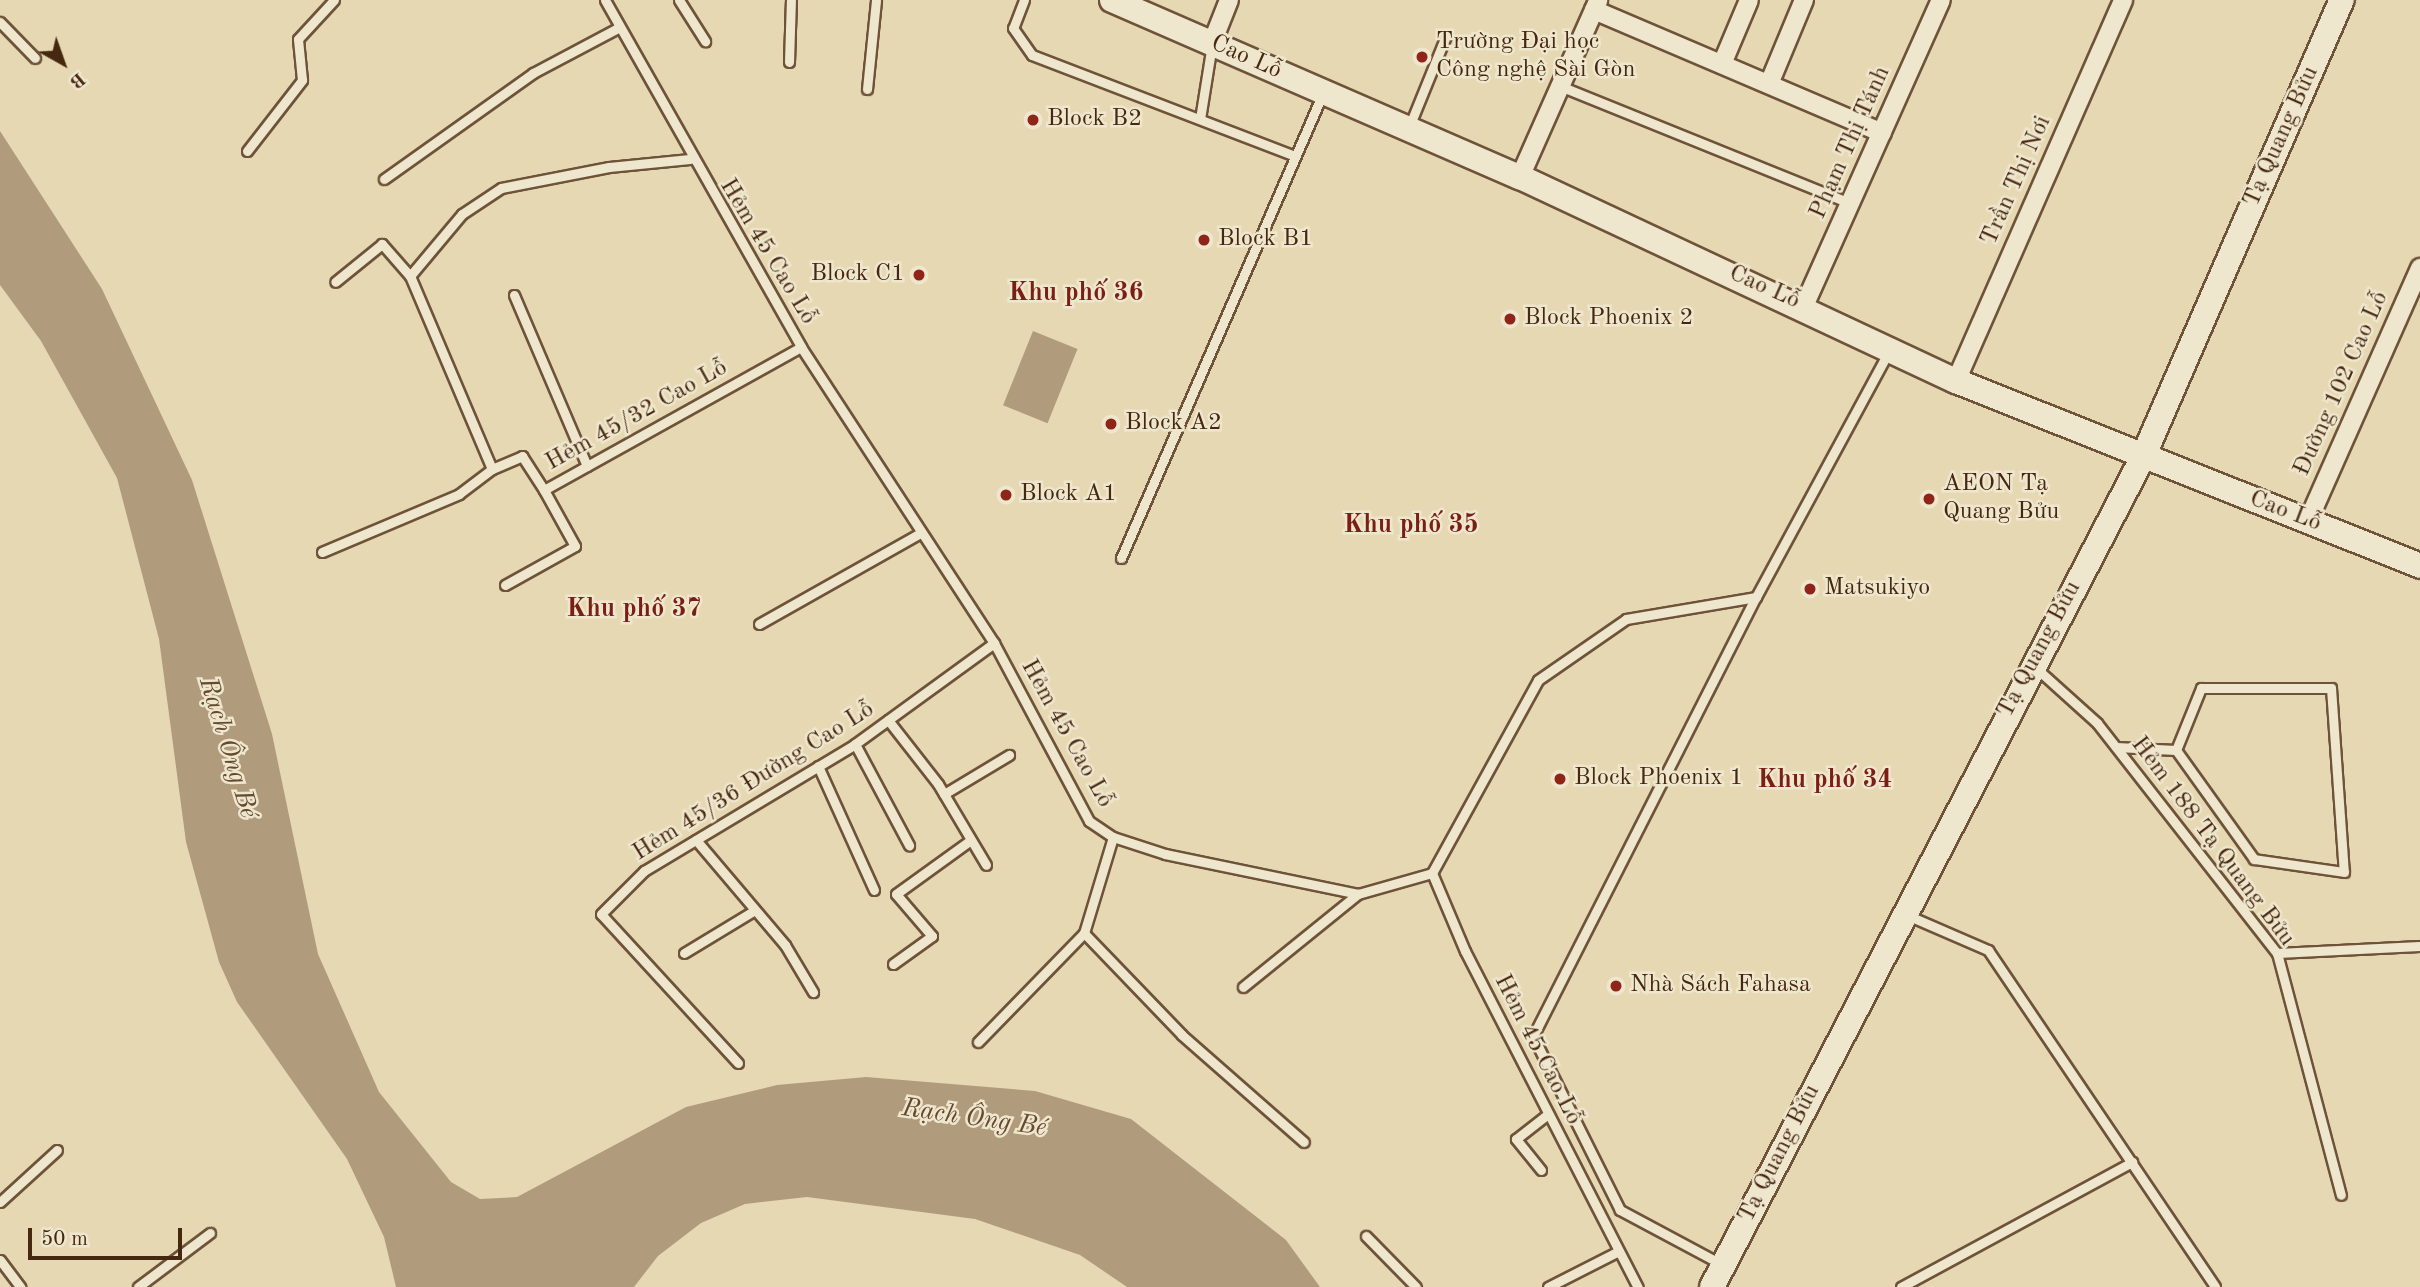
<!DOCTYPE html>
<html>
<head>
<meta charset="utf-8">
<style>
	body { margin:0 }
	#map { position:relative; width:2420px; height:1287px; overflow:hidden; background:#e6d8b3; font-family:"Old Standard TT",serif }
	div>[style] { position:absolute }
	.water>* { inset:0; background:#b09c7c; transform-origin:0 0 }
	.roads { filter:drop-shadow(2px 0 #6e5339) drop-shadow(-2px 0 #6e5339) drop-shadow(0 2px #6e5339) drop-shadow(0 -2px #6e5339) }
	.lane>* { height:9px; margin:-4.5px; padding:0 4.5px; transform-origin:4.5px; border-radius:4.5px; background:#efe6ce }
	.street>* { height:18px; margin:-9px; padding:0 9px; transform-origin:9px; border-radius:9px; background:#efe6ce }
	.secondary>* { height:24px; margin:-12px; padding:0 12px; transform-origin:12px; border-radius:12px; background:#efe6ce }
	.dots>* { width:19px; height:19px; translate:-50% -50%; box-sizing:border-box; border:4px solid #efe6ce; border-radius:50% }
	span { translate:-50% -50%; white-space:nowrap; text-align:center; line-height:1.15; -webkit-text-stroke:5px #efe6ce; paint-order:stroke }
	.poi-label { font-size:24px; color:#462710 }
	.left { translate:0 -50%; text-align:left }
	.right { translate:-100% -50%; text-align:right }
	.street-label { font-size:24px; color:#462710 }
	.neighbourhood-label { font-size:26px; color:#7a1f14; font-weight:700 }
	.water-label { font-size:26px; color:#664a30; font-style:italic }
	.north { position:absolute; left:28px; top:28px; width:70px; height:70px; -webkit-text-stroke:5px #efe6ce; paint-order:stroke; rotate:140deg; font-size:19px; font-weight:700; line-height:28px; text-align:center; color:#462710 }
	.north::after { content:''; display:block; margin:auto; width:24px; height:32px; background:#462710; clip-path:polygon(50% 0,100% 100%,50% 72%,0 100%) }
	.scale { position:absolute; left:28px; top:1228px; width:154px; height:32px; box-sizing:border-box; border:4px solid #462710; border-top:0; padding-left:9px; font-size:21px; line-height:24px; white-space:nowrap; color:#462710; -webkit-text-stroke:5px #efe6ce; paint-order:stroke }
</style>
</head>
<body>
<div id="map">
	<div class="water">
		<i style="clip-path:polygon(0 131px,102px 289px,192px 480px,272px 734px,318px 954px,379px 1092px,451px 1182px,480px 1199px,517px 1197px,686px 1107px,777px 1085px,866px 1077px,1035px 1091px,1131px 1119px,1286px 1240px,1320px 1287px,1127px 1287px,1080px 1255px,975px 1219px,807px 1197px,745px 1204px,701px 1223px,658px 1256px,634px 1287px,396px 1287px,384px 1237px,347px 1159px,237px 1002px,219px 962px,186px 842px,159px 639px,117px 478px,41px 341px,0 285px)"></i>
		<i style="left:1033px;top:331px;width:48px;height:80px;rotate:22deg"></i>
	</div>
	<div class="roads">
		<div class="lane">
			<i style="left:605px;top:0;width:399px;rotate:60.5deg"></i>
			<i style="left:801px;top:347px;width:353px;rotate:56.9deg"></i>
			<i style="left:994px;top:643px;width:202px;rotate:61.9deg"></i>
			<i style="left:1089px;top:821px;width:29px;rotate:34deg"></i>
			<i style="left:1113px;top:837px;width:55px;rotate:18.1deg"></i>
			<i style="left:1165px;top:854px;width:197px;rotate:11.7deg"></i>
			<i style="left:1358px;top:894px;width:77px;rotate:-15.8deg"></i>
			<i style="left:679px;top:0;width:49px;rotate:57.6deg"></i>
			<i style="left:1024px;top:0;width:30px;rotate:111deg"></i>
			<i style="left:1013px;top:28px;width:33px;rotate:55deg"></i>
			<i style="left:1032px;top:55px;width:280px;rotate:21deg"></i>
			<i style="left:0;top:22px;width:50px;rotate:45.8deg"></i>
			<i style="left:789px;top:62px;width:62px;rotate:-88.2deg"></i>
			<i style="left:1560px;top:86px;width:313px;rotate:22deg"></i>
			<i style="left:867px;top:89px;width:89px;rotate:-84.2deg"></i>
			<i style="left:1200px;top:119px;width:76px;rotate:-80.9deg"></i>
			<i style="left:1409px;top:127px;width:98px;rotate:-67.9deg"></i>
			<i style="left:247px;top:151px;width:90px;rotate:-52.2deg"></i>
			<i style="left:302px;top:80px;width:41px;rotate:-95.6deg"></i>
			<i style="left:298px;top:39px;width:53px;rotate:-47.3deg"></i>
			<i style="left:384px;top:179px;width:183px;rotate:-35.4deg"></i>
			<i style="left:533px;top:73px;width:98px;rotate:-27.9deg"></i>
			<i style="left:410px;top:276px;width:81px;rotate:-50deg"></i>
			<i style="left:462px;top:214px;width:47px;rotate:-33.7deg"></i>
			<i style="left:501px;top:188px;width:110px;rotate:-11deg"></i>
			<i style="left:609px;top:167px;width:81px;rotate:-5.6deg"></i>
			<i style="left:514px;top:295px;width:186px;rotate:66.9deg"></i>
			<i style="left:492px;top:469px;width:33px;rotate:-23deg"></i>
			<i style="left:522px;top:456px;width:40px;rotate:57.1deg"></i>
			<i style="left:322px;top:552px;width:149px;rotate:-22.9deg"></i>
			<i style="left:459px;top:494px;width:41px;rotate:-37.1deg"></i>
			<i style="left:492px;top:469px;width:210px;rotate:-113deg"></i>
			<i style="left:410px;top:276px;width:43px;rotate:-131.2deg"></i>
			<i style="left:382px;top:244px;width:60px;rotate:141deg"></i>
			<i style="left:1121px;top:558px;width:507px;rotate:-66.52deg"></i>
			<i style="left:505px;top:585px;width:80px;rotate:-29.1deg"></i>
			<i style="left:575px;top:546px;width:64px;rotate:-119deg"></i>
			<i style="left:544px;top:490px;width:294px;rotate:-29.1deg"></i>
			<i style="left:759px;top:624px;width:184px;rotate:-29.4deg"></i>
			<i style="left:2036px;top:668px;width:82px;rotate:42deg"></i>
			<i style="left:2097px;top:723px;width:292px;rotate:52deg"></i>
			<i style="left:2277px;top:953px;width:250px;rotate:75.2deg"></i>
			<i style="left:888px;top:720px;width:81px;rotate:52deg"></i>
			<i style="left:938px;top:784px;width:94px;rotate:59.3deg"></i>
			<i style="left:855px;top:744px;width:115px;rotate:61.9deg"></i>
			<i style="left:2116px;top:747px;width:60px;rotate:2.9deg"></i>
			<i style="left:2176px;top:750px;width:67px;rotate:-68deg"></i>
			<i style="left:2201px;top:688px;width:130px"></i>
			<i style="left:2331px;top:688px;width:184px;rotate:86deg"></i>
			<i style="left:2344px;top:872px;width:91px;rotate:-171.8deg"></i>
			<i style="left:2254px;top:859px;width:134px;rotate:-125.6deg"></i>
			<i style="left:818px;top:766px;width:136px;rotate:65.7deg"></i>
			<i style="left:944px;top:794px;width:76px;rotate:-31deg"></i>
			<i style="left:1113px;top:837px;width:100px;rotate:106.8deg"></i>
			<i style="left:1084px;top:933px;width:141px;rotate:46.1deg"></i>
			<i style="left:1182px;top:1035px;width:162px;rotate:41.3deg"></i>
			<i style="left:696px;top:840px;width:138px;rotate:49.7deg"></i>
			<i style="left:785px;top:945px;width:55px;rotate:59.2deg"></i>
			<i style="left:1432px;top:873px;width:220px;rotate:-61.2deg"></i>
			<i style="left:1538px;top:680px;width:107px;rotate:-34.7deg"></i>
			<i style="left:1626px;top:619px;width:132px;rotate:-9.6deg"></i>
			<i style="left:1756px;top:597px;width:277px;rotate:-61.6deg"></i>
			<i style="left:1432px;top:873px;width:85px;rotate:67.1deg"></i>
			<i style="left:1465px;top:951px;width:378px;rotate:62.8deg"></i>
			<i style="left:1909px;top:916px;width:86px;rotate:23.3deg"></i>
			<i style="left:1988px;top:950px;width:406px;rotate:56deg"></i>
			<i style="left:684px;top:953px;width:83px;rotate:-31.2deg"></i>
			<i style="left:2277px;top:953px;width:143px;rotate:-2.8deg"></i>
			<i style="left:893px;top:964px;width:48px;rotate:-35.7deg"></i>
			<i style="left:932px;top:936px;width:55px;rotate:-130.6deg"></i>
			<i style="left:896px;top:894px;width:92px;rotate:-35.8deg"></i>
			<i style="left:1243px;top:987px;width:148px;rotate:-39deg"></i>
			<i style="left:978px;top:1042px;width:152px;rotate:-45.8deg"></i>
			<i style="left:738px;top:1063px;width:202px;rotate:-132.6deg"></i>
			<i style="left:601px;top:914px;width:61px;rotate:-45deg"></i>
			<i style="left:644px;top:871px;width:246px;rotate:-31deg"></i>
			<i style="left:855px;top:744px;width:172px;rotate:-36deg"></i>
			<i style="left:1541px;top:1170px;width:40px;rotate:-129deg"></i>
			<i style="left:1516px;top:1139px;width:41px;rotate:-38deg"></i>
			<i style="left:0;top:1202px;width:77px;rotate:-42.4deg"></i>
			<i style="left:1366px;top:1236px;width:71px;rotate:45.6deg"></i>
			<i style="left:0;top:1260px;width:34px;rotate:53deg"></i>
			<i style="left:1723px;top:1265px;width:117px;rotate:-151.9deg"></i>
			<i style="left:1620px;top:1210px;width:195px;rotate:-116.6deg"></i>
			<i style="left:1533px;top:1036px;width:492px;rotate:-63.1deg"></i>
			<i style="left:138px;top:1287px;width:90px;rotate:-36.9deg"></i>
			<i style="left:1548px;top:1287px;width:75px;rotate:-26.9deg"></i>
			<i style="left:1901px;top:1287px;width:263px;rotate:-28.4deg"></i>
		</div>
		<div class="street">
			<i style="left:1594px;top:10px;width:313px;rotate:23.1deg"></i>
			<i style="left:1212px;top:43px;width:46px;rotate:-68.4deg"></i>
			<i style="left:1722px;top:64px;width:69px;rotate:-67.1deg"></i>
			<i style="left:1769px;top:84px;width:91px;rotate:-67.4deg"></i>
			<i style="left:1520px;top:177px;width:193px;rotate:-66.1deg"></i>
			<i style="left:1804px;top:306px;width:335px;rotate:-65.9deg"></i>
			<i style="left:1956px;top:381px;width:416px;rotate:-66.3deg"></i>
			<i style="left:2308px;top:521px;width:277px;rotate:-66.1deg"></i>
		</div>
		<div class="secondary">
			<i style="left:1112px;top:0;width:445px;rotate:23.5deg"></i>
			<i style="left:1520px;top:177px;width:481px;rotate:25.1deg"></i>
			<i style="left:1956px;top:381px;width:500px;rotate:21.7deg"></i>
			<i style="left:1712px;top:1287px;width:935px;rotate:-62.56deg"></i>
			<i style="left:2143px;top:457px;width:498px;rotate:-66.5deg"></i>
		</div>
	</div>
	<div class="dots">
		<i style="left:1422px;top:57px;background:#8f2418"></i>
		<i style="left:1033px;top:120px;background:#8f2418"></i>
		<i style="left:1204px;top:240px;background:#8f2418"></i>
		<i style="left:919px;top:275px;background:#8f2418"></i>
		<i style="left:1510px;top:319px;background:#8f2418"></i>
		<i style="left:1111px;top:424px;background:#8f2418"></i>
		<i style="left:1006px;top:495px;background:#8f2418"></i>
		<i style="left:1929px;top:499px;background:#8f2418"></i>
		<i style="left:1810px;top:589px;background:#8f2418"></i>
		<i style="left:1560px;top:779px;background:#8f2418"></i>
		<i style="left:1616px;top:986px;background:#8f2418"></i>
	</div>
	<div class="poi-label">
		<span class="left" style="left:1436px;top:57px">Trường Đại học<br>Công nghệ Sài Gòn</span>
		<span class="left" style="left:1047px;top:120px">Block B2</span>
		<span class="left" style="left:1218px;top:240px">Block B1</span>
		<span class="right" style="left:905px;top:275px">Block C1</span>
		<span class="left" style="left:1524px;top:319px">Block Phoenix 2</span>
		<span class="left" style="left:1125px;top:424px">Block A2</span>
		<span class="left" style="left:1943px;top:499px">AEON Tạ<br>Quang Bửu</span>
		<span class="left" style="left:1020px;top:495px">Block A1</span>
		<span class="left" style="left:1824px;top:589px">Matsukiyo</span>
		<span class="left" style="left:1574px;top:779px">Block Phoenix 1</span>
		<span class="left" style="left:1630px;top:986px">Nhà Sách Fahasa</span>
	</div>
	<div class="street-label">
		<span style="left:1246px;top:58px;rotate:24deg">Cao Lỗ</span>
		<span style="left:2282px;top:137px;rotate:-66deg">Tạ Quang Bửu</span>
		<span style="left:1851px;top:143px;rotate:-66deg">Phạm Thị Tánh</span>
		<span style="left:2017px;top:181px;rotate:-66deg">Trần Thị Nơi</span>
		<span style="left:767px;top:252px;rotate:59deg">Hẻm 45 Cao Lỗ</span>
		<span style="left:1764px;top:288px;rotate:24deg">Cao Lỗ</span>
		<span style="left:2342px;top:384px;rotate:-66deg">Đường 102 Cao Lỗ</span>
		<span style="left:637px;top:416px;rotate:-29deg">Hẻm 45/32 Cao Lỗ</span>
		<span style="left:2285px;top:512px;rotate:21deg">Cao Lỗ</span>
		<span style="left:2040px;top:650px;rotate:-62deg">Tạ Quang Bửu</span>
		<span style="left:1066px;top:734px;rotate:61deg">Hẻm 45 Cao Lỗ</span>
		<span style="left:754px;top:782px;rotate:-32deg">Hẻm 45/36 Đường Cao Lỗ</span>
		<span style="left:2212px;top:842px;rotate:53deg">Hẻm 188 Tạ Quang Bửu</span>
		<span style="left:1537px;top:1050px;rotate:63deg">Hẻm 45 Cao Lỗ</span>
		<span style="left:1780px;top:1154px;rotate:-63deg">Tạ Quang Bửu</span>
	</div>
	<div class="neighbourhood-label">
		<span style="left:1076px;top:294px">Khu phố 36</span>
		<span style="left:1411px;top:526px">Khu phố 35</span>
		<span style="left:634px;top:610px">Khu phố 37</span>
		<span style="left:1825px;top:781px">Khu phố 34</span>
	</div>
	<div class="water-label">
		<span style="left:227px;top:748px;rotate:73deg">Rạch Ông Bé</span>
		<span style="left:974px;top:1119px;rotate:8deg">Rạch Ông Bé</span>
	</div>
	<div class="north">B</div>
	<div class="scale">50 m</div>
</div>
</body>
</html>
